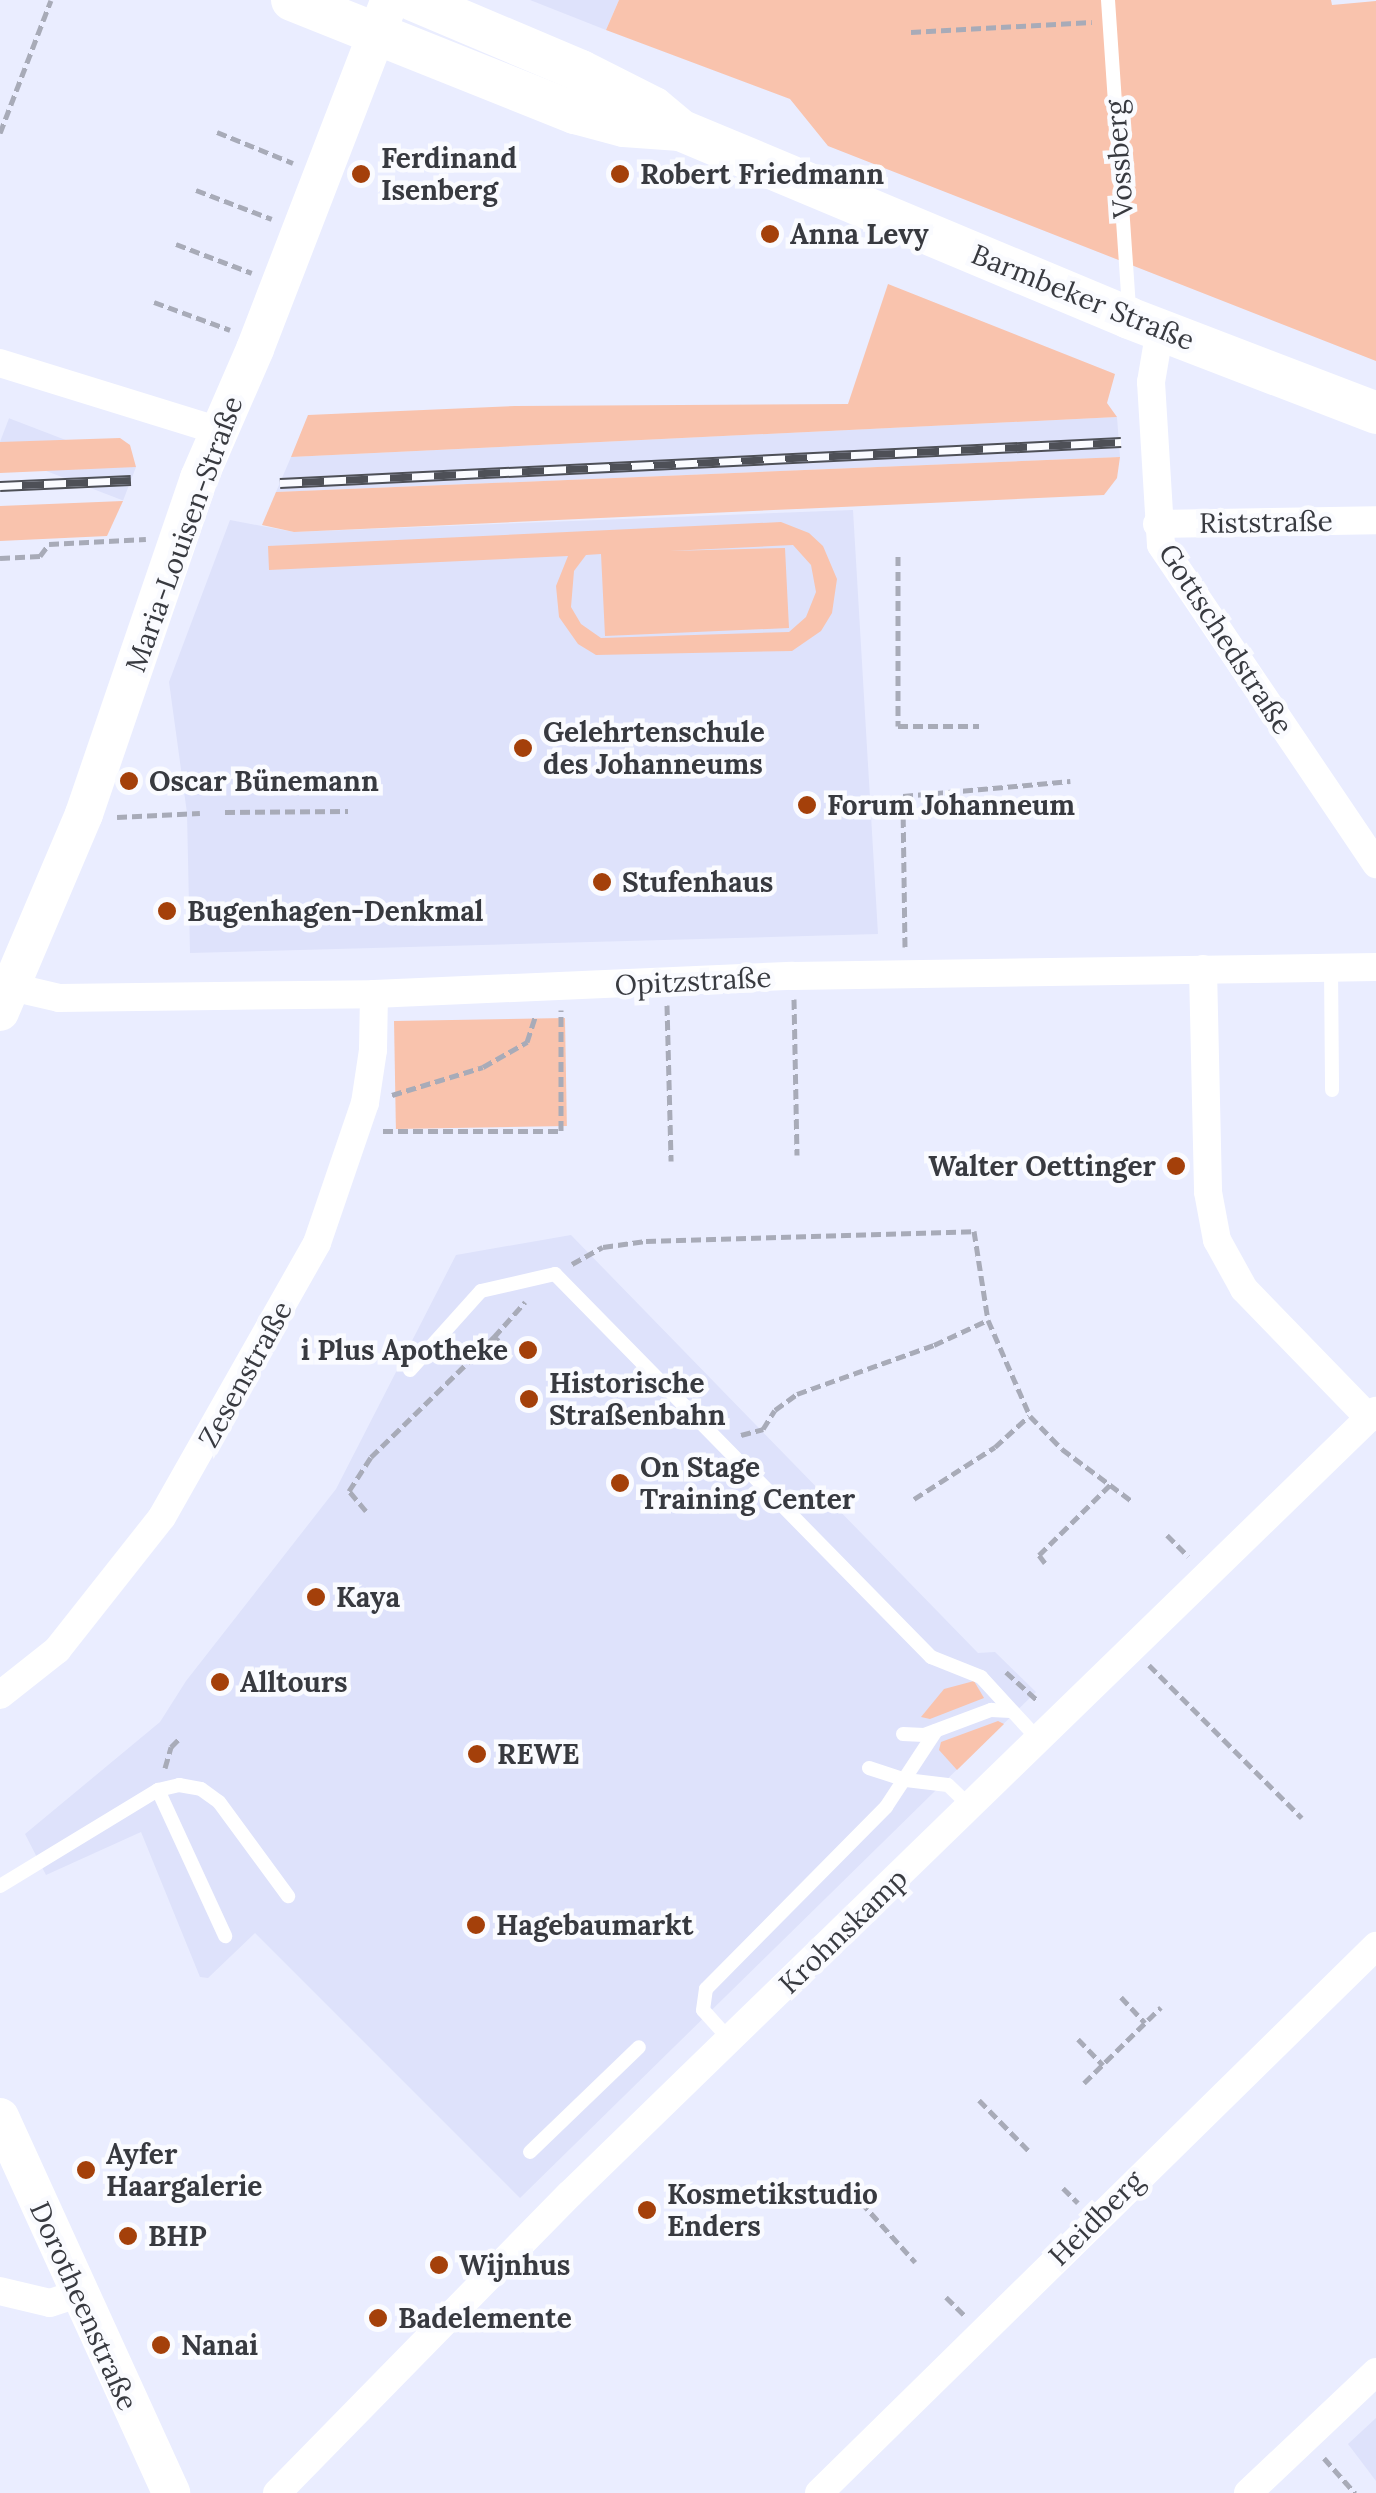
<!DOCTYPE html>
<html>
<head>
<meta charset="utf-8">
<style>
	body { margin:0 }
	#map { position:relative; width:1376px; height:2493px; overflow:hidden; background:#eaedff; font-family:Lora,serif }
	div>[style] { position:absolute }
	.built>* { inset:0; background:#dee2fb; transform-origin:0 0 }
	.green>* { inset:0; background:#f9c3ad; transform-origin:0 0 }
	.path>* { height:5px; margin-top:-2.5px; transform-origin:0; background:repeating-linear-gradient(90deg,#a8abb8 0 10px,transparent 0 15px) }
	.lane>* { height:14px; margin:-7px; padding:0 7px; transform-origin:7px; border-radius:7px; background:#fff }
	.street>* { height:28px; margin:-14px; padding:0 14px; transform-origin:14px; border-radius:14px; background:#fff }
	.secondary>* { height:38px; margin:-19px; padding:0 19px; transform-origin:19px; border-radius:19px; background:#fff }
	.primary>* { height:42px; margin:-21px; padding:0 21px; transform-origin:21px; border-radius:21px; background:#fff }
	.rail>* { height:11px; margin-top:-5.5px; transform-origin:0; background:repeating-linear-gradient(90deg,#fafbff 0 22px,#4e5057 0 44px); box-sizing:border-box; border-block:2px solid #4e5057 }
	.dots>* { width:28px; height:28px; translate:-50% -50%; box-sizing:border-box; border:5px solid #fafbff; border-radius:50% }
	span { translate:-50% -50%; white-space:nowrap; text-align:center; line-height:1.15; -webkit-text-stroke:9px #fafbff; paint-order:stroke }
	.poi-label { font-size:28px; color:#383a40; font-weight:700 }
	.left { translate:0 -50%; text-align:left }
	.right { translate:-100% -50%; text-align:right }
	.street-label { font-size:28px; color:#383a40 }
</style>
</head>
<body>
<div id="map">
	<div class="built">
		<i style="clip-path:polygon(530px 0,619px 0,606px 30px)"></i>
		<i style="clip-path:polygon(1117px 417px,1120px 457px,276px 492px,291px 457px)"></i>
		<i style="left:136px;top:467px;width:36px;height:136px;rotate:111deg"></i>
		<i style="clip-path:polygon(853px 510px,878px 934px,190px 953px,187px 813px,169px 682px,230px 520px,294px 532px)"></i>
		<i style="clip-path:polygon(571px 1235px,978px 1653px,995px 1652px,1036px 1692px,520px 2198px,255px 1933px,208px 1978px,200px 1977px,141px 1832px,46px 1875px,25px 1834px,160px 1722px,186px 1681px,336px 1489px,456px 1255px)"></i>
		<i style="clip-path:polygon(1376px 2418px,1376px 2481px,1348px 2444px)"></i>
	</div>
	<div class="green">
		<i style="clip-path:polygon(619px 0,1331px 0,1332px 5px,1376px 1px,1376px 361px,828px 146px,790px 99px,606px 30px)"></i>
		<i style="clip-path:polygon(888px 284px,1115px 374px,1107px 403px,1117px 417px,291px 457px,308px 415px,515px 406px,848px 404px)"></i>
		<i style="clip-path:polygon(120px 438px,130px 445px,136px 467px,0 473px,0 442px)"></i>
		<i style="clip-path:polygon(1120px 457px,1117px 478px,1104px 495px,294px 532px,262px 525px,276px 492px)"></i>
		<i style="clip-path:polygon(123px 501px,107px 536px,0 541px,0 506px)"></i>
		<i style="clip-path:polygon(evenodd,781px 522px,809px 533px,823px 546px,837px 579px,832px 613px,821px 631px,792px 651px,596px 655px,578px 644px,559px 617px,556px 586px,568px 556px,269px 570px,268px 546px,781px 522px,793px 545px,811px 565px,816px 592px,806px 617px,789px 632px,601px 638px,581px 624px,571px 607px,574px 571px,586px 555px,601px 554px,605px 636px,789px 628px,785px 548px,669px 551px,793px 545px)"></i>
		<i style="left:565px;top:1018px;width:108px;height:171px;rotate:89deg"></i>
		<i style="clip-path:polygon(974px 1681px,984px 1698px,930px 1719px,921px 1717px,944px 1689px)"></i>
		<i style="clip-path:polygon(998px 1721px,1004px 1724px,957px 1770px,939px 1750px,941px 1742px)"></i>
	</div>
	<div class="path">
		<i style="left:911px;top:32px;width:181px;rotate:-3.2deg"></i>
		<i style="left:217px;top:132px;width:82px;rotate:22.2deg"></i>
		<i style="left:0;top:133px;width:142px;rotate:-69deg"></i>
		<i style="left:196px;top:190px;width:81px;rotate:20.9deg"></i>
		<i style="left:176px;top:244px;width:81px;rotate:20.9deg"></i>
		<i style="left:154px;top:302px;width:81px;rotate:20.2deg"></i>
		<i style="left:898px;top:556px;width:170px;rotate:90deg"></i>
		<i style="left:898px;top:726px;width:81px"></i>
		<i style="left:0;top:558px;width:40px;rotate:-2.9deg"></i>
		<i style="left:40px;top:556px;width:15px;rotate:-53deg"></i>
		<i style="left:49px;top:544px;width:97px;rotate:-3deg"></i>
		<i style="left:225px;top:812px;width:123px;rotate:-0.5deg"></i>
		<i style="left:117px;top:817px;width:83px;rotate:-2.8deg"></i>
		<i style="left:905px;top:947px;width:151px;rotate:-90.8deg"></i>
		<i style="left:903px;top:796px;width:168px;rotate:-5.1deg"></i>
		<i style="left:794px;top:999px;width:156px;rotate:88.9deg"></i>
		<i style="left:667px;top:1005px;width:156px;rotate:88.5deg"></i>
		<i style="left:392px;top:1095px;width:95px;rotate:-17.1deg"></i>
		<i style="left:483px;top:1067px;width:51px;rotate:-29.6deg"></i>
		<i style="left:527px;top:1042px;width:28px;rotate:-72deg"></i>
		<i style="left:383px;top:1131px;width:178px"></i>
		<i style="left:561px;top:1131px;width:121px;rotate:-90deg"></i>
		<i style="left:572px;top:1264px;width:35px;rotate:-29deg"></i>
		<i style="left:603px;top:1247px;width:43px;rotate:-7.9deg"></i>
		<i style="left:646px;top:1241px;width:328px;rotate:-1.7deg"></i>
		<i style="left:974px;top:1231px;width:90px;rotate:81.1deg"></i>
		<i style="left:988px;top:1320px;width:105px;rotate:66.4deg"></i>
		<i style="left:1030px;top:1416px;width:46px;rotate:45.9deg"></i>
		<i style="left:1062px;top:1449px;width:89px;rotate:36.7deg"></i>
		<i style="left:494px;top:1337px;width:47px;rotate:-48.5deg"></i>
		<i style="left:741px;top:1435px;width:23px;rotate:-15deg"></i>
		<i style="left:763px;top:1429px;width:22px;rotate:-58deg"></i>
		<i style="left:775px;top:1410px;width:27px;rotate:-36deg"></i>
		<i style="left:797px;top:1394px;width:145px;rotate:-19.7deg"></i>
		<i style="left:934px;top:1345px;width:60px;rotate:-24.8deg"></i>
		<i style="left:914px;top:1499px;width:96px;rotate:-32.7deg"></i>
		<i style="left:995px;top:1447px;width:46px;rotate:-42.4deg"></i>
		<i style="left:366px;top:1511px;width:26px;rotate:-130deg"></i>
		<i style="left:349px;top:1491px;width:40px;rotate:-57.1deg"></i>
		<i style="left:371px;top:1457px;width:172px;rotate:-44.3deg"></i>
		<i style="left:494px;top:1337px;width:6px;rotate:39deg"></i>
		<i style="left:1167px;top:1535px;width:30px;rotate:45deg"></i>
		<i style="left:1045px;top:1563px;width:10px;rotate:-127deg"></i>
		<i style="left:1039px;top:1555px;width:100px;rotate:-44.6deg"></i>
		<i style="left:1149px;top:1665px;width:216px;rotate:45deg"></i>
		<i style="left:1006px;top:1672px;width:42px;rotate:42.1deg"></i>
		<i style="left:165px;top:1768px;width:22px;rotate:-74deg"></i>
		<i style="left:171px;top:1747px;width:14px;rotate:-45deg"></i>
		<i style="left:1121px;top:1997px;width:35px;rotate:47deg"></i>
		<i style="left:1078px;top:2039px;width:36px;rotate:46deg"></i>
		<i style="left:1084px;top:2083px;width:108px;rotate:-44.6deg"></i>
		<i style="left:979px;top:2100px;width:71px;rotate:45.6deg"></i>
		<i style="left:1063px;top:2188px;width:21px;rotate:45deg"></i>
		<i style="left:861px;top:2202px;width:81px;rotate:48deg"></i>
		<i style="left:946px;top:2297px;width:27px;rotate:45deg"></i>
		<i style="left:1324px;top:2458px;width:47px;rotate:48.5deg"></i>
	</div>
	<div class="lane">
		<i style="left:1108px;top:0;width:313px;rotate:86.1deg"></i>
		<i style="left:1331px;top:968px;width:122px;rotate:89.5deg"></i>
		<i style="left:410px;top:1370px;width:106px;rotate:-48.1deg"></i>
		<i style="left:481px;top:1291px;width:76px;rotate:-12.9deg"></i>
		<i style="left:555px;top:1274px;width:537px;rotate:45.53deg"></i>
		<i style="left:931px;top:1657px;width:54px;rotate:21.8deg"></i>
		<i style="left:981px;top:1677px;width:86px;rotate:47.4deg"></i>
		<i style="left:903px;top:1734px;width:21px;rotate:3deg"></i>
		<i style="left:924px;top:1735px;width:72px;rotate:-20.5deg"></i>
		<i style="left:991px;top:1710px;width:20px;rotate:3deg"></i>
		<i style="left:869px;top:1768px;width:39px;rotate:18deg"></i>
		<i style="left:906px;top:1780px;width:42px;rotate:6.8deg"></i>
		<i style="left:948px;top:1785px;width:32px;rotate:44deg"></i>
		<i style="left:158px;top:1790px;width:161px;rotate:65.3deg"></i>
		<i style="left:0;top:1886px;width:185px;rotate:-31.3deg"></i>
		<i style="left:158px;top:1790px;width:22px;rotate:-13deg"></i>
		<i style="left:179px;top:1785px;width:22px;rotate:10deg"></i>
		<i style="left:201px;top:1789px;width:22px;rotate:36deg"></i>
		<i style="left:219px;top:1802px;width:117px;rotate:53.7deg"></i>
		<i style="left:730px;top:2040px;width:40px;rotate:-132deg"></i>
		<i style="left:703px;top:2010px;width:21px;rotate:-82deg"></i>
		<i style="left:706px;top:1989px;width:256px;rotate:-45.3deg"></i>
		<i style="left:886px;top:1807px;width:91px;rotate:-56.7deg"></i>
		<i style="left:530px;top:2152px;width:151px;rotate:-43.9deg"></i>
	</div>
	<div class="street">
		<i style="left:1160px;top:329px;width:54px;rotate:99.6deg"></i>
		<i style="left:1151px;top:382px;width:163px;rotate:86.5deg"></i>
		<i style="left:1161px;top:545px;width:385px;rotate:56deg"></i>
		<i style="left:0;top:363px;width:230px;rotate:17.2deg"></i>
		<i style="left:1157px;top:524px;width:219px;rotate:-1deg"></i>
		<i style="left:1203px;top:969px;width:223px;rotate:88.7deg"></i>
		<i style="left:1208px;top:1192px;width:49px;rotate:79.4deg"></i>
		<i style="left:1217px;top:1240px;width:56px;rotate:61.1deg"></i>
		<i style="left:1244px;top:1289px;width:180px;rotate:45.9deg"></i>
		<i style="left:12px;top:987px;width:48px;rotate:13.2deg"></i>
		<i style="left:59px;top:998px;width:315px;rotate:-0.7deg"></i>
		<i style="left:374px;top:994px;width:419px;rotate:-2.5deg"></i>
		<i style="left:793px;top:976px;width:583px;rotate:-0.88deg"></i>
		<i style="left:0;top:1695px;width:73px;rotate:-38.3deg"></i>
		<i style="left:57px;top:1650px;width:169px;rotate:-51.7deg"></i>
		<i style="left:162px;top:1517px;width:315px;rotate:-60.5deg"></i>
		<i style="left:317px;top:1243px;width:148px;rotate:-71.1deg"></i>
		<i style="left:365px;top:1103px;width:54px;rotate:-81.4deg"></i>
		<i style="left:373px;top:1050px;width:56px;rotate:-89deg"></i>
		<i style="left:0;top:2291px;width:51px;rotate:13.5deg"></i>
		<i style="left:50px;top:2303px;width:29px;rotate:-18deg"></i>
		<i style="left:277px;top:2493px;width:419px;rotate:-45.6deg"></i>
		<i style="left:570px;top:2194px;width:1124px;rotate:-44.17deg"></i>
		<i style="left:819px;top:2493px;width:781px;rotate:-44.48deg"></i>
		<i style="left:1248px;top:2493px;width:176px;rotate:-43.4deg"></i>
	</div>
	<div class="secondary">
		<i style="left:0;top:1012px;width:215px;rotate:-67deg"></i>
		<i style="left:84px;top:814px;width:355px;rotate:-71.1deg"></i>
		<i style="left:199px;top:478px;width:141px;rotate:-66.5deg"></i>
		<i style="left:255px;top:349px;width:374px;rotate:-68.9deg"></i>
		<i style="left:0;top:2117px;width:413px;rotate:65.5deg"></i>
	</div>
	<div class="primary">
		<i style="left:292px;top:0;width:305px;rotate:21.8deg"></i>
		<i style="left:575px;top:113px;width:51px;rotate:14.9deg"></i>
		<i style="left:624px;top:126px;width:56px;rotate:4.1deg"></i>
		<i style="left:680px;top:130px;width:487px;rotate:22.7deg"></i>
		<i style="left:1129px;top:318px;width:265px;rotate:21deg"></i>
		<i style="left:413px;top:0;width:182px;rotate:22.9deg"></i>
		<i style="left:581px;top:71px;width:82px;rotate:26.9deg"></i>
		<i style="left:654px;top:108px;width:34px;rotate:40deg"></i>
	</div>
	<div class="rail">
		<i style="left:280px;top:483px;width:842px;rotate:-2.79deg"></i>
		<i style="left:0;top:486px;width:131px;rotate:-2.6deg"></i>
	</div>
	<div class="dots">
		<i style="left:361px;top:174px;background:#a4400a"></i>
		<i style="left:620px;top:174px;background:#a4400a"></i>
		<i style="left:770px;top:234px;background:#a4400a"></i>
		<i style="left:523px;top:748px;background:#a4400a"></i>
		<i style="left:129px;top:781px;background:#a4400a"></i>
		<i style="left:807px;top:805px;background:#a4400a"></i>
		<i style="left:602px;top:882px;background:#a4400a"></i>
		<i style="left:167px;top:911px;background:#a4400a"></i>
		<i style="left:1176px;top:1166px;background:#a4400a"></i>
		<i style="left:528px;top:1350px;background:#a4400a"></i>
		<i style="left:529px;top:1399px;background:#a4400a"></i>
		<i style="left:620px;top:1483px;background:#a4400a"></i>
		<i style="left:316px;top:1597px;background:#a4400a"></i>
		<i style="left:220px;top:1682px;background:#a4400a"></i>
		<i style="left:477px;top:1754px;background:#a4400a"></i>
		<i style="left:476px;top:1925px;background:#a4400a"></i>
		<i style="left:86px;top:2170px;background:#a4400a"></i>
		<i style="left:647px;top:2210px;background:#a4400a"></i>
		<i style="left:128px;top:2236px;background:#a4400a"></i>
		<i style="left:439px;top:2265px;background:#a4400a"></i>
		<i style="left:378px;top:2318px;background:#a4400a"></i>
		<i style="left:161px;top:2345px;background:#a4400a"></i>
	</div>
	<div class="poi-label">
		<span class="left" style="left:381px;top:174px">Ferdinand<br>Isenberg</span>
		<span class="left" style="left:640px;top:174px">Robert Friedmann</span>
		<span class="left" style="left:790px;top:234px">Anna Levy</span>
		<span class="left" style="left:543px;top:748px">Gelehrtenschule<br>des Johanneums</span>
		<span class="left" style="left:149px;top:781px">Oscar Bünemann</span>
		<span class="left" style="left:827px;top:805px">Forum Johanneum</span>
		<span class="left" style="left:622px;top:882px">Stufenhaus</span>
		<span class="left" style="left:187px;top:911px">Bugenhagen-Denkmal</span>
		<span class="right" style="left:1156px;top:1166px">Walter Oettinger</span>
		<span class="right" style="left:508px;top:1350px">i Plus Apotheke</span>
		<span class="left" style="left:549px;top:1399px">Historische<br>Straßenbahn</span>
		<span class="left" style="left:640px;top:1483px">On Stage<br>Training Center</span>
		<span class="left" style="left:336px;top:1597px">Kaya</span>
		<span class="left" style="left:240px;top:1682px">Alltours</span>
		<span class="left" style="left:497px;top:1754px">REWE</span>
		<span class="left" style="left:496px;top:1925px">Hagebaumarkt</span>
		<span class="left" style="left:106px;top:2170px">Ayfer<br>Haargalerie</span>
		<span class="left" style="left:667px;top:2210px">Kosmetikstudio<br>Enders</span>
		<span class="left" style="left:148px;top:2236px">BHP</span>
		<span class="left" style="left:459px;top:2265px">Wijnhus</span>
		<span class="left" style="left:398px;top:2318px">Badelemente</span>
		<span class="left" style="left:181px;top:2345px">Nanai</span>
	</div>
	<div class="street-label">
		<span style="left:1119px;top:159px;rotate:-94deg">Vossberg</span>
		<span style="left:1083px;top:297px;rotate:22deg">Barmbeker Straße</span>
		<span style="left:1266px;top:522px;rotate:-1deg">Riststraße</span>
		<span style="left:184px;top:534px;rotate:-70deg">Maria-Louisen-Straße</span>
		<span style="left:1226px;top:639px;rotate:57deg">Gottschedstraße</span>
		<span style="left:693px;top:981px;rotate:-3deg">Opitzstraße</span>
		<span style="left:245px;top:1374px;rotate:-61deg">Zesenstraße</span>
		<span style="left:843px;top:1931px;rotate:-44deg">Krohnskamp</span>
		<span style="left:1096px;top:2218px;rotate:-45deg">Heidberg</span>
		<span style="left:84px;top:2306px;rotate:66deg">Dorotheenstraße</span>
	</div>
</div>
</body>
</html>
